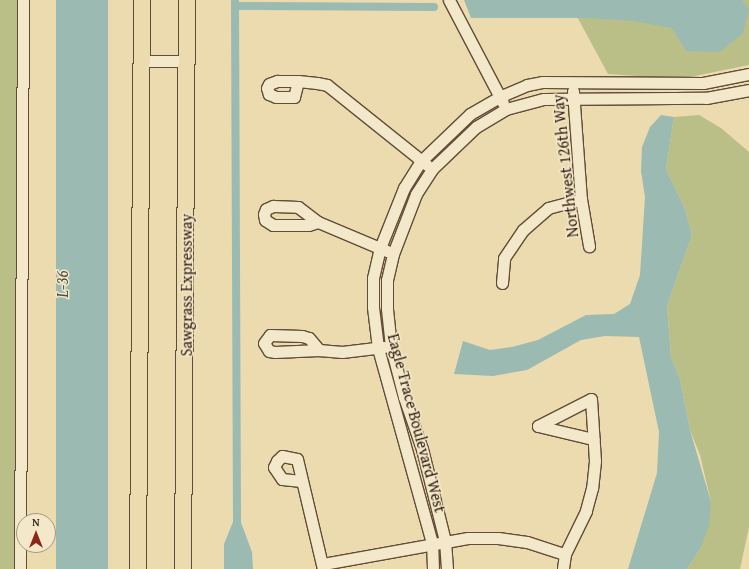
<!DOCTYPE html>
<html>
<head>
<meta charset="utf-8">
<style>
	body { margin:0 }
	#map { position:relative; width:749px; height:569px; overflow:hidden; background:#ecdbae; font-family:"Gentium Book Plus",serif }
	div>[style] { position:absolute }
	.green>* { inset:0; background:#babf88; transform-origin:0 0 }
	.water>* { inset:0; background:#9abab2; transform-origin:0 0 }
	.canal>* { height:8px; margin:-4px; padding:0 4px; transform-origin:4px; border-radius:4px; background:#9abab2 }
	.roads { filter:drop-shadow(1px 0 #604c38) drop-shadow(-1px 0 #604c38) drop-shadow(0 1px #604c38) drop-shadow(0 -1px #604c38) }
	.minor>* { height:11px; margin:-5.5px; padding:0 5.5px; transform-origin:5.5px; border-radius:5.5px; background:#f3e8ca }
	.highway>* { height:16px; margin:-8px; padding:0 8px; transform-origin:8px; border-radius:8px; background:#ecdbae }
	span { translate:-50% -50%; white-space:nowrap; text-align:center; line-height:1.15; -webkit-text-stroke:3px #f3e8ca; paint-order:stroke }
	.street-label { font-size:16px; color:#311d10 }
	.water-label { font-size:17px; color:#504c41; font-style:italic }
	.north { position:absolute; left:16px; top:513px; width:40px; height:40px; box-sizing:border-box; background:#f3e8ca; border:1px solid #a59780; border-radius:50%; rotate:0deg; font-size:11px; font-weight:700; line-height:16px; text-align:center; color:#311d10 }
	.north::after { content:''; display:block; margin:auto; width:14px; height:18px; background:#8f2418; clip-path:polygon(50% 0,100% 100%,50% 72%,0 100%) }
</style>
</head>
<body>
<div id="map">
	<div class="green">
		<i style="left:0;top:0;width:23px;height:569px"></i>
		<i style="clip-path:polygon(568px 0,749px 0,749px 65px,680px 79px,608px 74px)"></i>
		<i style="clip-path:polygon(699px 115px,721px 128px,749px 152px,749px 527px,740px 569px,687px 569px,700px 549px,711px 502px,700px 455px,690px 430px,680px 379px,671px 357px,667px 306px,692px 235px,685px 209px,666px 169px,674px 117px)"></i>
	</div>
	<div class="water">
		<i style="left:56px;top:0;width:52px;height:569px"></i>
		<i style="clip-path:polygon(464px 0,742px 0,749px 9px,743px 33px,720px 52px,686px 51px,672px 28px,633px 21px,589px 18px,471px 18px)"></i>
		<i style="clip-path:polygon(661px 115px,674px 117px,666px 169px,685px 209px,692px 235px,667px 306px,671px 357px,680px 379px,690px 430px,711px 502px,709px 526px,700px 549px,687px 569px,628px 569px,657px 473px,659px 432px,639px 337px,605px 336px,581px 340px,527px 370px,493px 376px,454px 374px,463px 341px,490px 350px,512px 347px,538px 340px,586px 315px,614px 314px,630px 304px,640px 275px,645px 197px,641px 171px,642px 147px,650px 127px)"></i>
		<i style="clip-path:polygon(237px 512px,252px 552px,253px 569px,224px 569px,224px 544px)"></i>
	</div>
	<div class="canal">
		<i style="left:235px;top:0;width:522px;rotate:89.78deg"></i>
		<i style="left:235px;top:6px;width:199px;rotate:0.3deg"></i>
	</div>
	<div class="roads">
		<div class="minor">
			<i style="left:449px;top:0;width:116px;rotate:62.3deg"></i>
			<i style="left:141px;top:61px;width:46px"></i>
			<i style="left:298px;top:81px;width:16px;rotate:104deg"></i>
			<i style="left:294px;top:97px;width:18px;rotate:180deg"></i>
			<i style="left:276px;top:97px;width:8px;rotate:-157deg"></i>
			<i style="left:269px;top:94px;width:6px;rotate:-108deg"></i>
			<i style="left:267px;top:88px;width:4px;rotate:-63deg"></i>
			<i style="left:269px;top:84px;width:9px;rotate:-21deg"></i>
			<i style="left:277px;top:81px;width:21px"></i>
			<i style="left:298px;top:81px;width:19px;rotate:6deg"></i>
			<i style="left:317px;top:83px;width:10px;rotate:11deg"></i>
			<i style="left:327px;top:85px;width:128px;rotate:38.7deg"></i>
			<i style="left:573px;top:91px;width:108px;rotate:85.8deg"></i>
			<i style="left:581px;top:199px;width:48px;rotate:80.3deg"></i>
			<i style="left:318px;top:222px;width:10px;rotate:163deg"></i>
			<i style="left:308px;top:225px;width:35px;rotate:180deg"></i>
			<i style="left:273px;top:225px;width:9px;rotate:-148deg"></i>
			<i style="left:265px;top:220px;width:6px;rotate:-99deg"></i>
			<i style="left:264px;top:214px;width:5px;rotate:-68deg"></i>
			<i style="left:266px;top:209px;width:8px;rotate:-23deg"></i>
			<i style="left:273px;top:206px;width:25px;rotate:2deg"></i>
			<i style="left:298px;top:207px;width:25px;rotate:37deg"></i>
			<i style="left:318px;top:222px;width:75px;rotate:22.8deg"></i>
			<i style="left:502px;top:283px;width:25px;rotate:-85deg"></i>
			<i style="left:504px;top:258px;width:34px;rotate:-56deg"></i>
			<i style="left:523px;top:230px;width:33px;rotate:-41deg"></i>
			<i style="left:548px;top:208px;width:34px;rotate:-15deg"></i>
			<i style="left:319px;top:350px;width:44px;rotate:177.4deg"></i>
			<i style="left:275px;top:352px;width:6px;rotate:-171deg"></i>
			<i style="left:269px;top:351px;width:9px;rotate:-122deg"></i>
			<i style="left:264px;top:343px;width:10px;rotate:-53deg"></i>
			<i style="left:270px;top:335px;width:32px;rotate:2deg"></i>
			<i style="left:302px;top:336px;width:7px;rotate:16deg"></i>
			<i style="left:309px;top:338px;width:16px;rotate:50deg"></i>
			<i style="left:319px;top:350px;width:23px;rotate:5deg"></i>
			<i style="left:342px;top:352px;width:42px;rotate:-6.8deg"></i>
			<i style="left:538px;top:426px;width:59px;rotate:-27deg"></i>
			<i style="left:591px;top:399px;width:62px;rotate:86.3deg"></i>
			<i style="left:595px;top:461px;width:27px;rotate:96deg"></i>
			<i style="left:592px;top:488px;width:24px;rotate:105deg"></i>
			<i style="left:586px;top:511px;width:48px;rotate:116deg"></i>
			<i style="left:565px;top:554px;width:15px;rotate:98deg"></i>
			<i style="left:538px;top:426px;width:57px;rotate:13.3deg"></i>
			<i style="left:301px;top:481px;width:19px;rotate:-174deg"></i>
			<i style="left:282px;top:479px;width:14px;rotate:-124deg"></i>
			<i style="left:274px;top:467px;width:7px;rotate:-63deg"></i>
			<i style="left:277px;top:461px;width:7px;rotate:-45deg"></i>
			<i style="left:282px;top:456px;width:15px;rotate:11deg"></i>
			<i style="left:297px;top:459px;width:113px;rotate:76.7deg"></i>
			<i style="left:323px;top:564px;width:147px;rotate:-10.2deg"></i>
			<i style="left:468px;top:538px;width:30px"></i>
			<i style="left:498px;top:538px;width:29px;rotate:8deg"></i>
			<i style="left:527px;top:542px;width:40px;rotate:18deg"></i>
			<i style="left:20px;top:569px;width:569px;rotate:-89.7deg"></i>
			<i style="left:433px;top:569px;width:26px;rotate:-92deg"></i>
			<i style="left:432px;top:543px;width:202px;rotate:-105.5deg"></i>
			<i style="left:378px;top:348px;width:41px;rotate:-97deg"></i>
			<i style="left:373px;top:307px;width:29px;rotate:-90deg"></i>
			<i style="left:373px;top:278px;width:31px;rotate:-77deg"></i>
			<i style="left:380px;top:248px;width:65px;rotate:-68.2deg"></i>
			<i style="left:404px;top:188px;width:32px;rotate:-58deg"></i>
			<i style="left:421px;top:161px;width:68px;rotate:-43.8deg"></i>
			<i style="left:470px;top:114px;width:34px;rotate:-30deg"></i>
			<i style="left:499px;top:97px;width:30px;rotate:-23deg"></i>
			<i style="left:527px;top:85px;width:15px;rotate:-11deg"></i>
			<i style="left:542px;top:82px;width:161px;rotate:0.4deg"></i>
			<i style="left:703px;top:83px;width:47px;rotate:-11.1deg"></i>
			<i style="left:447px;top:569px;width:28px;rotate:-94deg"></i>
			<i style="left:445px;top:541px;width:95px;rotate:-104deg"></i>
			<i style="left:422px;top:449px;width:55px;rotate:-109.1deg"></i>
			<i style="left:404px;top:397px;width:52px;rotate:-104.6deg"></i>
			<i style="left:391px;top:347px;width:39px;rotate:-96deg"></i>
			<i style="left:387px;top:308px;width:28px;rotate:-90deg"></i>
			<i style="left:387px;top:280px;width:27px;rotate:-77deg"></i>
			<i style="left:393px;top:254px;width:64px;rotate:-69deg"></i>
			<i style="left:416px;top:194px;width:30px;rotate:-57deg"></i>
			<i style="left:432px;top:169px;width:61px;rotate:-43.7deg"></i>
			<i style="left:476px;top:127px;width:35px;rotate:-31deg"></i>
			<i style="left:506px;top:109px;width:39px;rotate:-15deg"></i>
			<i style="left:544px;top:99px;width:162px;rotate:-0.4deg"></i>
			<i style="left:706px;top:98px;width:44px;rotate:-10.5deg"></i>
		</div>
		<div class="highway">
			<i style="left:138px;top:569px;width:569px;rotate:-89.6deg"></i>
			<i style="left:183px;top:569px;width:569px;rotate:-89.6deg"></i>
		</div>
	</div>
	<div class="street-label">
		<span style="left:565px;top:166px;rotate:-96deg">Northwest 126th Way</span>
		<span style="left:186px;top:285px;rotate:-90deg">Sawgrass Expressway</span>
		<span style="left:417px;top:423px;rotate:75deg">Eagle Trace Boulevard West</span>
	</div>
	<div class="water-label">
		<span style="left:62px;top:284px;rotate:-90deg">L-36</span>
	</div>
	<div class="north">N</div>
</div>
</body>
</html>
